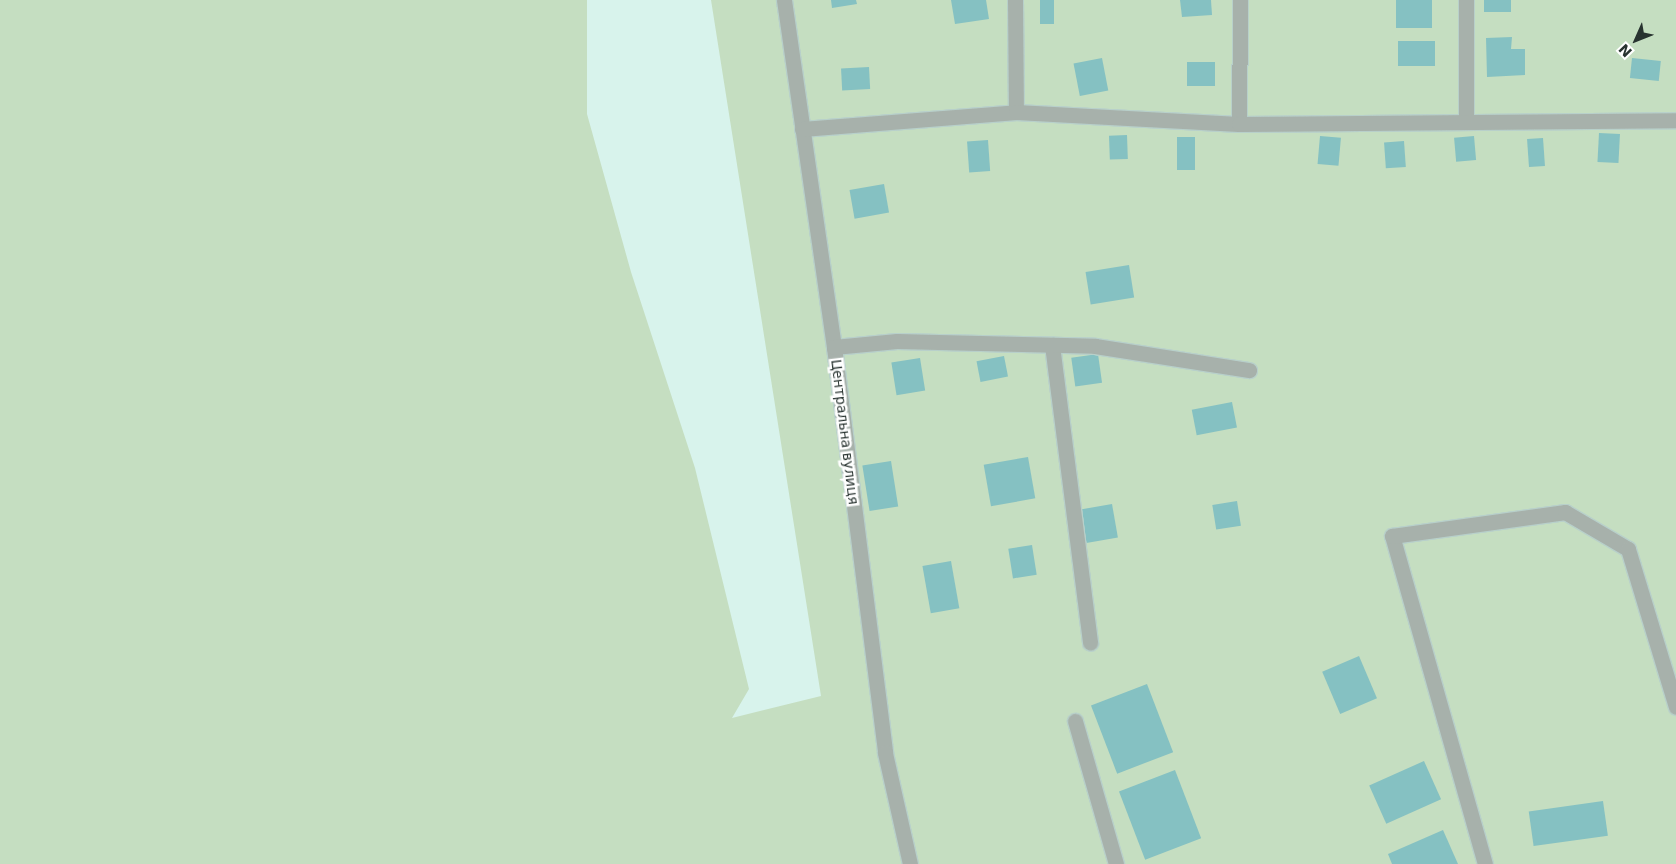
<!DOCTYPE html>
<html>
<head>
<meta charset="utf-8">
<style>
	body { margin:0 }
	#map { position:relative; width:1676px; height:864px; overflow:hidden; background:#d8f3ec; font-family:"DejaVu Sans",sans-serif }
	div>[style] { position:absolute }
	.green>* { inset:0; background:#c5dec1 }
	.building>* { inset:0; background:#85c1c2; transform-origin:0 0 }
	.roads { filter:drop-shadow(1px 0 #b8d0ca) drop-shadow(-1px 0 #b8d0ca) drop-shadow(0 1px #b8d0ca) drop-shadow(0 -1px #b8d0ca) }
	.minor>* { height:15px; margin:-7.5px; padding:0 7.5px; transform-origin:7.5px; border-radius:7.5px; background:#a7b1ab }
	span { translate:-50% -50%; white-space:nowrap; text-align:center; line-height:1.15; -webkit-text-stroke:5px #fff; paint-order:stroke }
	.street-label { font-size:14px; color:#283330 }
	.north { position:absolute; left:1611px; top:15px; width:50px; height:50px; -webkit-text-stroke:4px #fff; paint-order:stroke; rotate:226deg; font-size:14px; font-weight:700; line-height:20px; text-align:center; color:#283330 }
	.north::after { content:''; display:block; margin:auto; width:18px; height:22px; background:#283330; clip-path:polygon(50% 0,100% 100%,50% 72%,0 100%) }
</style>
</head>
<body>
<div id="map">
	<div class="green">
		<i style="clip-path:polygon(0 0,587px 0,587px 114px,631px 272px,695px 468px,749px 689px,732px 718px,821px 696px,711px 0,1676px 0,1676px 864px,0 864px)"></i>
	</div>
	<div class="building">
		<i style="clip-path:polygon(831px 0,856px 0,857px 4px,832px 8px)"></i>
		<i style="clip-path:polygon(951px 0,986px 0,989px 19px,955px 24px)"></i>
		<i style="left:1040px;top:0;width:14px;height:24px"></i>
		<i style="clip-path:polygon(1180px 0,1211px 0,1212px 15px,1182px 17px)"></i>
		<i style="left:1396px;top:0;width:36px;height:28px"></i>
		<i style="left:1484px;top:0;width:27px;height:12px"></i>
		<i style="clip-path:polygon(1512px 37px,1511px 49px,1525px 49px,1525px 75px,1487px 77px,1486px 38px)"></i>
		<i style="left:1398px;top:41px;width:37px;height:25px"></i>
		<i style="left:1102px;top:58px;width:33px;height:29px;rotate:79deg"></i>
		<i style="left:1632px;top:58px;width:29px;height:20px;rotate:6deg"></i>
		<i style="left:1187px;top:62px;width:28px;height:24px"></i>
		<i style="left:869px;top:67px;width:22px;height:28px;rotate:87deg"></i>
		<i style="left:1599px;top:133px;width:21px;height:29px;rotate:3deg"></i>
		<i style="left:1127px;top:135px;width:24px;height:18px;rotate:88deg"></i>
		<i style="left:1320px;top:136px;width:21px;height:28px;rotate:5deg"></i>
		<i style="left:1474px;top:136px;width:24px;height:20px;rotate:85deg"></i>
		<i style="left:1195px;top:137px;width:33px;height:18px;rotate:90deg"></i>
		<i style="left:1543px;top:138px;width:28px;height:16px;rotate:86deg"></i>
		<i style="left:988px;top:140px;width:31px;height:21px;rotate:86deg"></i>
		<i style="left:1404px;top:141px;width:26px;height:20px;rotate:86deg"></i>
		<i style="left:884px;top:184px;width:29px;height:35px;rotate:80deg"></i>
		<i style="left:1129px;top:265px;width:33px;height:44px;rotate:81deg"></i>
		<i style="left:1098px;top:354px;width:29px;height:27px;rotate:82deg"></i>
		<i style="left:1004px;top:356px;width:21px;height:28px;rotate:79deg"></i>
		<i style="left:920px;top:358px;width:33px;height:29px;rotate:81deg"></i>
		<i style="left:1232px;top:402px;width:26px;height:41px;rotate:79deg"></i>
		<i style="left:1028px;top:457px;width:42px;height:45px;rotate:80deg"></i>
		<i style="left:891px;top:461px;width:46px;height:29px;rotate:81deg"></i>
		<i style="left:1237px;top:501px;width:25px;height:25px;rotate:81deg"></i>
		<i style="left:1112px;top:504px;width:34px;height:32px;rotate:80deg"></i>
		<i style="left:1032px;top:545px;width:30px;height:24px;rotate:81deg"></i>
		<i style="left:951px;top:561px;width:48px;height:29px;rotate:80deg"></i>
		<i style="left:1359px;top:656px;width:46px;height:40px;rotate:67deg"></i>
		<i style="left:1147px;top:684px;width:73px;height:60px;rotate:69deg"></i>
		<i style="left:1424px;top:761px;width:42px;height:60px;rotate:66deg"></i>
		<i style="left:1175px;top:770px;width:73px;height:60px;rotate:69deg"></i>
		<i style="left:1603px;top:801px;width:35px;height:75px;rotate:82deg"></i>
		<i style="clip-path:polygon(1443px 830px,1458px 864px,1392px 864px,1388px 854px)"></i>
	</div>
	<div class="roads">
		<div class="minor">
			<i style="left:784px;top:0;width:351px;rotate:81.8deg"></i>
			<i style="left:834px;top:347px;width:409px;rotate:82.8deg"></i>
			<i style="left:885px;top:753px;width:114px;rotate:77.3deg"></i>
			<i style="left:1015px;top:0;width:112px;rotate:89.5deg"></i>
			<i style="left:1466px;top:122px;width:122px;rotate:-90deg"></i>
			<i style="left:1239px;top:124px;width:124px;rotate:-89.5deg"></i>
			<i style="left:802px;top:129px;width:215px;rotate:-4.5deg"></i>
			<i style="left:1016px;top:112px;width:223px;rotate:3.1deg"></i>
			<i style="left:1239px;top:124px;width:437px;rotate:-0.5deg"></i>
			<i style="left:1052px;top:345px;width:300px;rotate:82.7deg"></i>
			<i style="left:834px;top:347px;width:63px;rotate:-5.4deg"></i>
			<i style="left:897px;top:341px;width:198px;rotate:1.4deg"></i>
			<i style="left:1095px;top:346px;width:156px;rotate:8.9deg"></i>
			<i style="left:1075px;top:721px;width:149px;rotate:74deg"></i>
			<i style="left:1485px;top:864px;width:341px;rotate:-105.8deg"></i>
			<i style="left:1392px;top:536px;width:175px;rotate:-7.9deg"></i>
			<i style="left:1565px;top:512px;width:73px;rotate:30.4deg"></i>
			<i style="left:1628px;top:549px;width:165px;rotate:73.1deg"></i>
		</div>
	</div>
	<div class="street-label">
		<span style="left:845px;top:432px;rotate:83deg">Центральна вулиця</span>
	</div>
	<div class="north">N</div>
</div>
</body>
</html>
